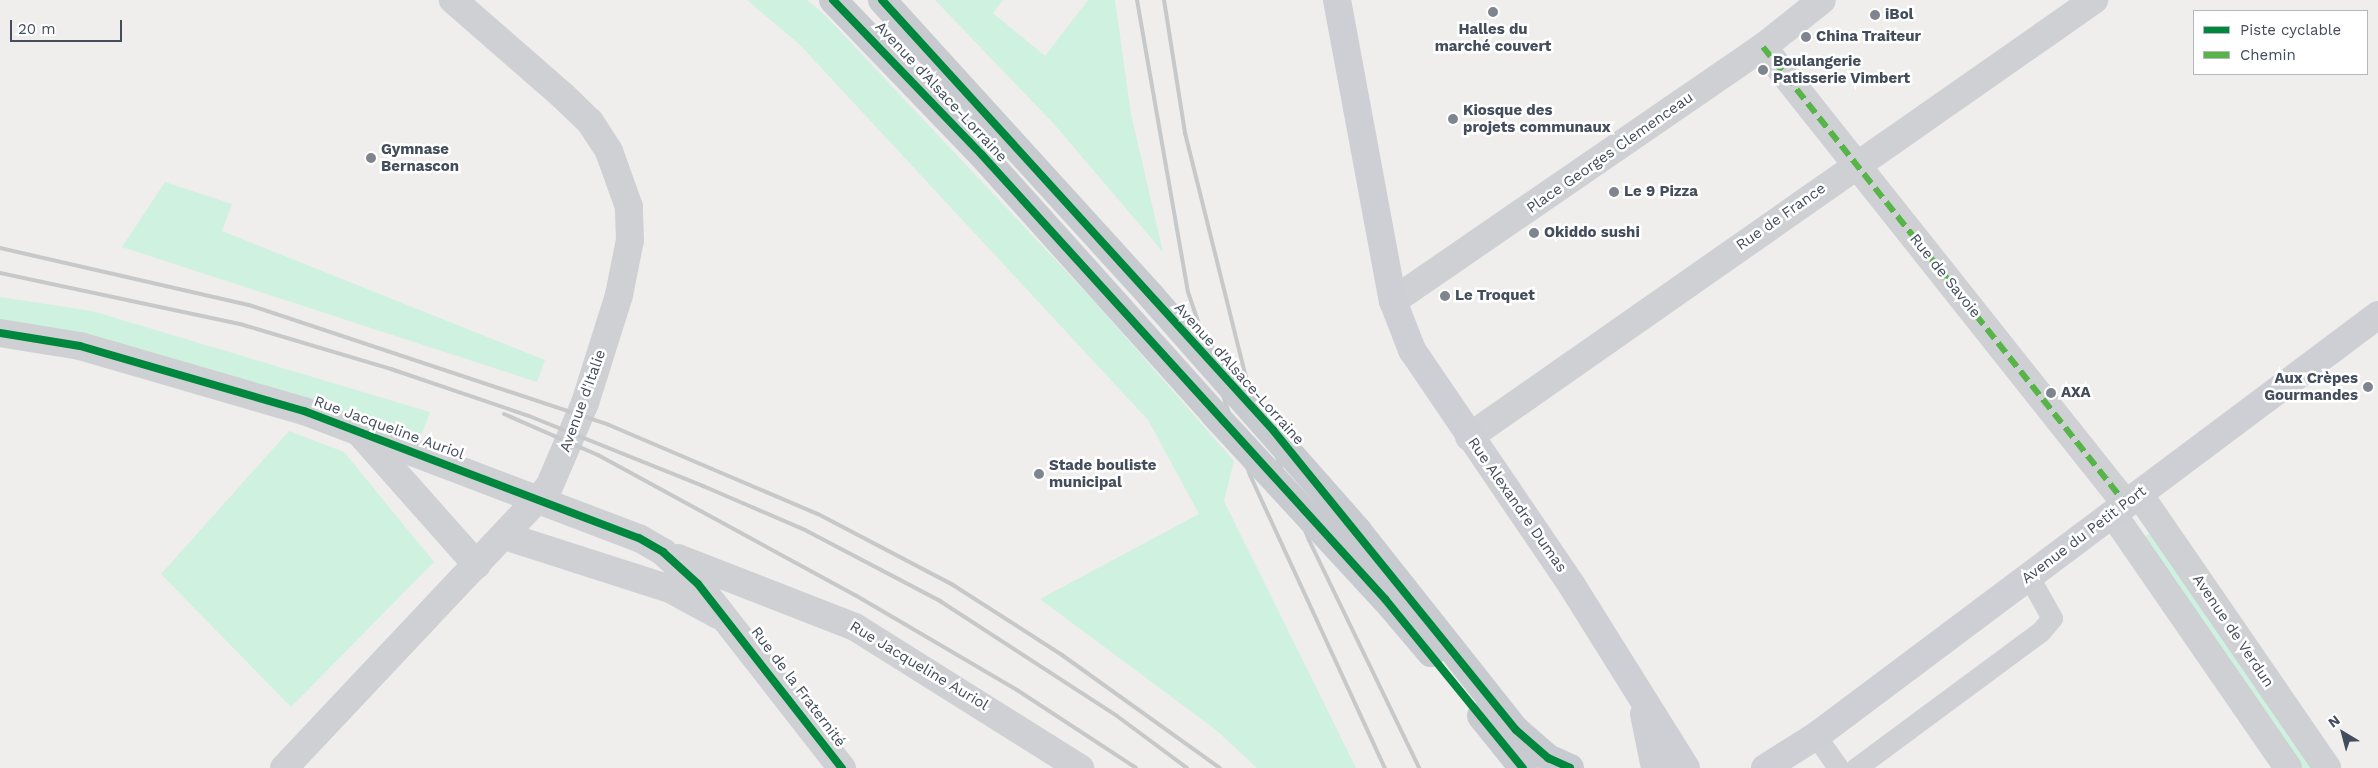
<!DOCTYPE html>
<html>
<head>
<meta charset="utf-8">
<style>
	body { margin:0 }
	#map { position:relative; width:2378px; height:768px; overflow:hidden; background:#efeeed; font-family:"Work Sans",sans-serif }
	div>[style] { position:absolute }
	.green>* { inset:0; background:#cff1df }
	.lane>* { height:21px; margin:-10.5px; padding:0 10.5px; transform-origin:10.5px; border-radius:10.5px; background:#ced0d4 }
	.street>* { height:28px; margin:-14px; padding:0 14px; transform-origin:14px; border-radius:14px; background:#ced0d4 }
	.secondary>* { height:28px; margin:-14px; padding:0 14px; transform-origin:14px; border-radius:14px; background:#cdcfd4 }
	.primary>* { height:28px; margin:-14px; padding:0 14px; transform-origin:14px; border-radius:14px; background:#c7cacf }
	.rail>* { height:4px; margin:-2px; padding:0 2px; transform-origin:2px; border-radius:2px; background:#c6c8ca }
	.primary-bridge>* { height:28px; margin:-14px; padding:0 14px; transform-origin:14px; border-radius:14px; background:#c7cacf }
	.quiet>* { height:6px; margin-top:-3px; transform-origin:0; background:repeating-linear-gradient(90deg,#57b448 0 12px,transparent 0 18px) }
	.cycleway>* { height:8px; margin:-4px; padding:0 4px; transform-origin:4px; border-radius:4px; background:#00873e }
	.dots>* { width:14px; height:14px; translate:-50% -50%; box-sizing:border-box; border:2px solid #fff; border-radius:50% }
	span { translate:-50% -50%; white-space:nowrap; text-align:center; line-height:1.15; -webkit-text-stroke:5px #fff; paint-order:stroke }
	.poi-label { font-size:15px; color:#434d5c; font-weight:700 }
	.left { translate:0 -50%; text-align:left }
	.right { translate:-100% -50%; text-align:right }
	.street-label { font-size:15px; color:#434d5c }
	.legend { position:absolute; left:2193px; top:10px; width:175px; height:65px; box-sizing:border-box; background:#fff; border:1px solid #b4b8be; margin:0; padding:6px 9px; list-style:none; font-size:15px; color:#434d5c }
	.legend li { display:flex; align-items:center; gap:10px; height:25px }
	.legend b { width:25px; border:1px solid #b4b8be }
	.north { position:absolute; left:2318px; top:708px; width:50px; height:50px; -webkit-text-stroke:4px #fff; paint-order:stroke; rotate:323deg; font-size:14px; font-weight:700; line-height:20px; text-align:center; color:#434d5c }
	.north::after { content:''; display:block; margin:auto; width:18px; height:22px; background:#434d5c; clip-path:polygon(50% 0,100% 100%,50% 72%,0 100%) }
	.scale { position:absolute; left:10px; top:20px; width:112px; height:22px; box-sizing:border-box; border:2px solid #434d5c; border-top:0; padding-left:6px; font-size:15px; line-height:18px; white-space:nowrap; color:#434d5c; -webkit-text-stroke:4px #fff; paint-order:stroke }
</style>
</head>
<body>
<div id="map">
	<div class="green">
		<i style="clip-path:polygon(747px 0,807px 0,824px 14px,1095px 302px,1234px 461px,1224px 501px,1356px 768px,1257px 768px,1216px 730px,1040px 599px,1199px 514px,1148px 420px,800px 45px)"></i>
		<i style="clip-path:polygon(935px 0,1003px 0,993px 13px,1045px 56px,1088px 0,1115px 0,1131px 114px,1163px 252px,1054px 124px)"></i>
		<i style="clip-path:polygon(165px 182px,232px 204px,222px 231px,545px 360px,537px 382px,122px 247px)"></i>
		<i style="clip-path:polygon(0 297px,92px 311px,430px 412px,422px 434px,85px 335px,0 322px)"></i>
		<i style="clip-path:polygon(289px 431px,344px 452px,434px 562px,291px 707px,161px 574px)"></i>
		<i style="clip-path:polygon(2151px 532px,2321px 768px,2300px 768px,2143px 538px)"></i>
	</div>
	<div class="lane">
		<i style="left:1816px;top:736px;width:39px;rotate:55deg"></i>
		<i style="left:1856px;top:768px;width:230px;rotate:-36.5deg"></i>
		<i style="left:2041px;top:631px;width:17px;rotate:-50deg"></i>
		<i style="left:2052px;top:618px;width:47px;rotate:-119.3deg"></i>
	</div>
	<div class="street">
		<i style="left:1763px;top:47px;width:584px;rotate:51.54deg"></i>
		<i style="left:1393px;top:301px;width:449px;rotate:-34.5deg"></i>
		<i style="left:1763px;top:47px;width:75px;rotate:-38.5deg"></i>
		<i style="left:0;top:333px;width:81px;rotate:9.2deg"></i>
		<i style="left:80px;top:346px;width:233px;rotate:16.2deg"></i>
		<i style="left:304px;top:411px;width:358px;rotate:20.8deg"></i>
		<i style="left:639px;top:538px;width:28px;rotate:30deg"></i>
		<i style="left:663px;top:552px;width:47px;rotate:42.4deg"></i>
		<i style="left:698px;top:584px;width:234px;rotate:52deg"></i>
		<i style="left:358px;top:431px;width:179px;rotate:48.4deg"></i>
		<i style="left:1469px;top:437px;width:763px;rotate:-34.96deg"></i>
		<i style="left:2139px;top:494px;width:332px;rotate:55.5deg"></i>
		<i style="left:2113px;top:514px;width:308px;rotate:55.4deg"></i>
		<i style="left:505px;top:536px;width:173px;rotate:17.8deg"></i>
		<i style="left:670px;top:589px;width:55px;rotate:28.4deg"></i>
		<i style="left:678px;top:558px;width:190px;rotate:21.3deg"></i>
		<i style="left:855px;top:627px;width:266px;rotate:32.1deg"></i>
		<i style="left:284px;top:768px;width:386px;rotate:-46.7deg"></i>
		<i style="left:549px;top:487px;width:91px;rotate:-66.8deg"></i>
		<i style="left:585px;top:403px;width:113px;rotate:-72.5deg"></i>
		<i style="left:619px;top:295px;width:56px;rotate:-78.7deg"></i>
		<i style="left:630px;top:240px;width:33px;rotate:-92deg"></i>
		<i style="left:629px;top:207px;width:59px;rotate:-109.7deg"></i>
		<i style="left:609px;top:151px;width:35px;rotate:-123deg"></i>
		<i style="left:590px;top:122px;width:39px;rotate:-136deg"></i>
		<i style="left:562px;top:95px;width:145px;rotate:-138.9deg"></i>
	</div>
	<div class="secondary">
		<i style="left:1337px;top:0;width:306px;rotate:79.5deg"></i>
		<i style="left:1393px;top:301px;width:53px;rotate:68.8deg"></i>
		<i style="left:1412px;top:350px;width:283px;rotate:55.8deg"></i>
		<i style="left:1571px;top:584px;width:217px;rotate:58deg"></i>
		<i style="left:1644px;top:714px;width:55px;rotate:78.5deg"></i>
		<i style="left:1765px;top:768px;width:60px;rotate:-32.1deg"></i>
		<i style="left:1816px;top:736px;width:702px;rotate:-36.84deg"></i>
	</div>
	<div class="primary">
		<i style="left:833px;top:0;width:215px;rotate:46.1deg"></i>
		<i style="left:982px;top:155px;width:348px;rotate:48.1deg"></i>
		<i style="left:882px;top:0;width:401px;rotate:47.7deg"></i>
		<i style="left:1358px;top:531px;width:254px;rotate:51.6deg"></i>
		<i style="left:1516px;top:730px;width:43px;rotate:41.2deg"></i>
		<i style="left:1548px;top:758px;width:24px;rotate:24deg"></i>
		<i style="left:1385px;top:599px;width:71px;rotate:49.6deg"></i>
		<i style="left:1481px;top:716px;width:67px;rotate:51.1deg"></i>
	</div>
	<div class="rail">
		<i style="left:1137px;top:0;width:296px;rotate:80.1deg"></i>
		<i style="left:1188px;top:292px;width:193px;rotate:71.3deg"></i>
		<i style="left:1250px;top:475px;width:323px;rotate:65.3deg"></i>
		<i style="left:1164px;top:0;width:135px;rotate:81deg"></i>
		<i style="left:1185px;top:133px;width:252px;rotate:76deg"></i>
		<i style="left:1246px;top:377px;width:175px;rotate:68.9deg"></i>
		<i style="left:1309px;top:540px;width:253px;rotate:64.2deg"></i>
		<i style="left:0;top:248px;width:255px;rotate:12.9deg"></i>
		<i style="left:249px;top:305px;width:379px;rotate:18.4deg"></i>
		<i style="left:609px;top:425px;width:227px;rotate:23.1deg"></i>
		<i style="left:818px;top:514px;width:153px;rotate:27.7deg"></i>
		<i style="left:953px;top:585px;width:130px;rotate:32.7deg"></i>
		<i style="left:1062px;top:655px;width:194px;rotate:35.6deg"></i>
		<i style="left:0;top:273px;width:245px;rotate:12deg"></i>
		<i style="left:240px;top:324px;width:158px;rotate:16.6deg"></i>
		<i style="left:391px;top:369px;width:146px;rotate:18.8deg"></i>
		<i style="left:529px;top:416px;width:188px;rotate:21.9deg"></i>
		<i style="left:703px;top:486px;width:111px;rotate:23.3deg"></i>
		<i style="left:805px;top:530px;width:153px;rotate:27.7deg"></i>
		<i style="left:940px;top:601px;width:211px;rotate:33deg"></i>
		<i style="left:1117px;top:716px;width:87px;rotate:36.6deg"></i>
		<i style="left:504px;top:414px;width:103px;rotate:23.6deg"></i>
		<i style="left:598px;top:455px;width:293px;rotate:28.6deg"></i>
		<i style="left:855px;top:595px;width:188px;rotate:30.4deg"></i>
		<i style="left:1017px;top:690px;width:142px;rotate:33.2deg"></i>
	</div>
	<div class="primary-bridge">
		<i style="left:1152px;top:297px;width:312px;rotate:48.6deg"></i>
		<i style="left:1214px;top:414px;width:252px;rotate:47.3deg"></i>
	</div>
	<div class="quiet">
		<i style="left:1763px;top:47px;width:584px;rotate:51.54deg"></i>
	</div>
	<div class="cycleway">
		<i style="left:833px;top:0;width:215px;rotate:46.1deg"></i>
		<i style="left:982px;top:155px;width:600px;rotate:47.77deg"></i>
		<i style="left:1385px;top:599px;width:218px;rotate:50.8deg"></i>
		<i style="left:882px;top:0;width:581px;rotate:47.72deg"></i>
		<i style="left:1273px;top:430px;width:386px;rotate:51deg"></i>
		<i style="left:1516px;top:730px;width:43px;rotate:41.2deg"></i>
		<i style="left:1548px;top:758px;width:24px;rotate:24deg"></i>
		<i style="left:0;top:333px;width:81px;rotate:9.2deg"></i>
		<i style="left:80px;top:346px;width:233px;rotate:16.2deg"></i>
		<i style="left:304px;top:411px;width:358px;rotate:20.8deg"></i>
		<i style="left:639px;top:538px;width:28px;rotate:30deg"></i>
		<i style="left:663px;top:552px;width:47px;rotate:42.4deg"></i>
		<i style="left:698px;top:584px;width:234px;rotate:52deg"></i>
	</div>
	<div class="dots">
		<i style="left:1493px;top:12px;background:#7f858f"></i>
		<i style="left:1875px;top:15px;background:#7f858f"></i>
		<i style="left:1806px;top:37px;background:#7f858f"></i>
		<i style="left:1763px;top:70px;background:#7f858f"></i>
		<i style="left:1453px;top:119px;background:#7f858f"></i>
		<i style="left:371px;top:158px;background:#7f858f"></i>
		<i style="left:1614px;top:192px;background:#7f858f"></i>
		<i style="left:1534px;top:233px;background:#7f858f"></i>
		<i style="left:1445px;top:296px;background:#7f858f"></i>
		<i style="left:2368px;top:387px;background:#7f858f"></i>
		<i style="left:2051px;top:393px;background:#7f858f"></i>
		<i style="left:1039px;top:474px;background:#7f858f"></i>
	</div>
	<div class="poi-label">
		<span class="left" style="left:1885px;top:15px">iBol</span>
		<span style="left:1493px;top:38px">Halles du<br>marché couvert</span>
		<span class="left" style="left:1816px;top:37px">China Traiteur</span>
		<span class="left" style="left:1773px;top:70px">Boulangerie<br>Patisserie Vimbert</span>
		<span class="left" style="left:1463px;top:119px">Kiosque des<br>projets communaux</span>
		<span class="left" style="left:381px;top:158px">Gymnase<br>Bernascon</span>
		<span class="left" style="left:1624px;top:192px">Le 9 Pizza</span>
		<span class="left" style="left:1544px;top:233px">Okiddo sushi</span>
		<span class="left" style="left:1455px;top:296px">Le Troquet</span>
		<span class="right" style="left:2358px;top:387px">Aux Crèpes<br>Gourmandes</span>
		<span class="left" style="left:2061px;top:393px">AXA</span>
		<span class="left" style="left:1049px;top:474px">Stade bouliste<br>municipal</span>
	</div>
	<div class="street-label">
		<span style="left:941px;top:92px;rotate:47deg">Avenue d'Alsace-Lorraine</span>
		<span style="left:1610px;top:153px;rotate:-35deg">Place Georges Clemenceau</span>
		<span style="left:1781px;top:217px;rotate:-35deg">Rue de France</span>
		<span style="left:1945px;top:276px;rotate:51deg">Rue de Savoie</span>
		<span style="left:1239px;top:374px;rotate:48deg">Avenue d'Alsace-Lorraine</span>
		<span style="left:583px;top:401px;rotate:-70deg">Avenue d'Italie</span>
		<span style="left:389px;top:428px;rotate:20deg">Rue Jacqueline Auriol</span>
		<span style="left:1517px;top:505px;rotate:55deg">Rue Alexandre Dumas</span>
		<span style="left:2084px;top:535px;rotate:-37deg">Avenue du Petit Port</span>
		<span style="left:2233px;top:631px;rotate:56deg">Avenue de Verdun</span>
		<span style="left:919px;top:666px;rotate:31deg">Rue Jacqueline Auriol</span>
		<span style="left:798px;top:687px;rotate:53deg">Rue de la Fraternité</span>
	</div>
	<ul class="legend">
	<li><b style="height:6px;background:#00873e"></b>Piste cyclable</li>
	<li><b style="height:6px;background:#57b448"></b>Chemin</li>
	</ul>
	<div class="north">N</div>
	<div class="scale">20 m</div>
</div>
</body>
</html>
